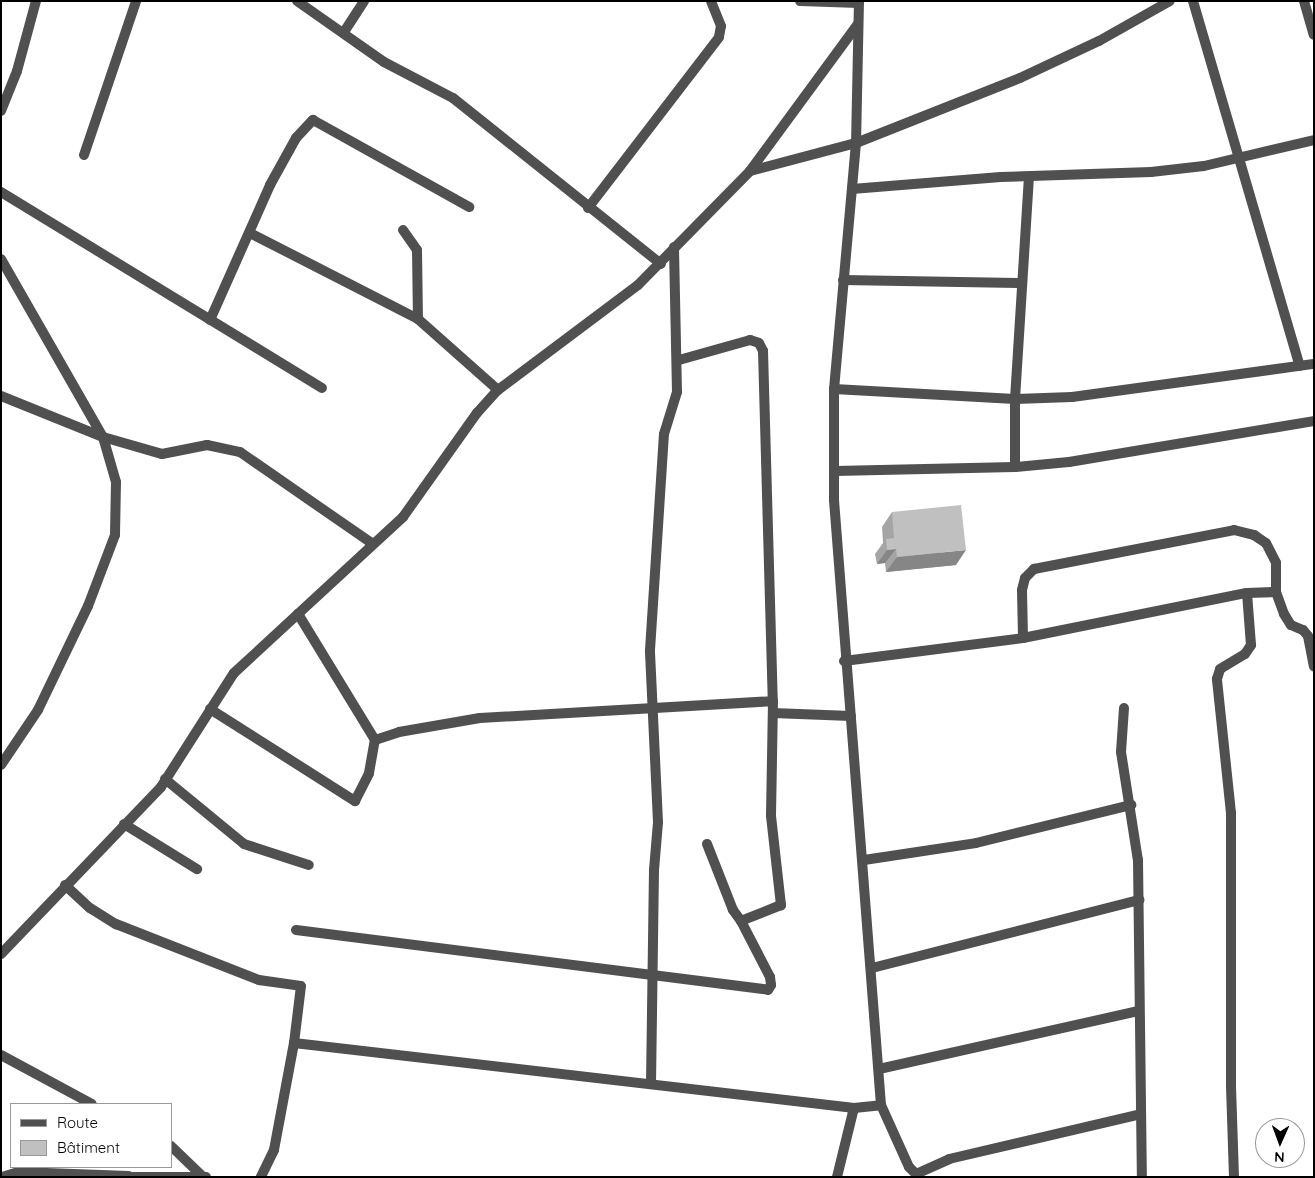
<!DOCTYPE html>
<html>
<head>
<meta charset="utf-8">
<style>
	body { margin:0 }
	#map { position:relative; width:1315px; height:1178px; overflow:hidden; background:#fff; font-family:Quicksand,sans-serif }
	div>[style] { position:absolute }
	.street>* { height:10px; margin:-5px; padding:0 5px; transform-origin:5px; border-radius:5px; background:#505050 }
	.wall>* { inset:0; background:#a5a5a5 }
	.shaded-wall>* { inset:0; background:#868686 }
	.building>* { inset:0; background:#c0c0c0 }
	span { translate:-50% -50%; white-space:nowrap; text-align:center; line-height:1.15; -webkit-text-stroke:5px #fff; paint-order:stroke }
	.frame { position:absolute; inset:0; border:2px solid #000; pointer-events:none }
	.legend { position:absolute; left:10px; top:1103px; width:162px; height:65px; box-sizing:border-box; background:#fff; border:1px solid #999; margin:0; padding:6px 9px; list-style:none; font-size:15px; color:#000 }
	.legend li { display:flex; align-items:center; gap:10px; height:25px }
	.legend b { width:25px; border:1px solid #999 }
	.north { position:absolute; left:1255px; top:1118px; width:50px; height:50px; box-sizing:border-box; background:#fff; border:1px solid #999; border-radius:50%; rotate:182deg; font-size:14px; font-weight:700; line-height:20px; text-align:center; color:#000 }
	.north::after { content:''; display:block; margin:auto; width:18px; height:22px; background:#000; clip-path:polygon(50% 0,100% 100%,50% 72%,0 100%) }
</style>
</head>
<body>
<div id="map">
	<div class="street">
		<i style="left:297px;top:1px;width:106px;rotate:35deg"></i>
		<i style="left:384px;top:62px;width:78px;rotate:27.6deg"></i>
		<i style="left:453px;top:98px;width:266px;rotate:38.6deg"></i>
		<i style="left:800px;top:1px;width:59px;rotate:1.9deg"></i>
		<i style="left:859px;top:1px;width:142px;rotate:91.2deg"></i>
		<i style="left:856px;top:143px;width:247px;rotate:95.1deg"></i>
		<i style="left:834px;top:389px;width:111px;rotate:90deg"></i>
		<i style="left:834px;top:500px;width:607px;rotate:85.56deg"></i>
		<i style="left:881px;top:1105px;width:68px;rotate:65.7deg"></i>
		<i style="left:909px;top:1167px;width:14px;rotate:45deg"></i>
		<i style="left:1193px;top:1px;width:380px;rotate:73.7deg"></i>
		<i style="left:1304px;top:1px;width:35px;rotate:74deg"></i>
		<i style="left:344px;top:32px;width:37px;rotate:-57deg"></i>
		<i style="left:1px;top:111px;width:43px;rotate:-68.2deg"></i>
		<i style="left:17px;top:71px;width:73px;rotate:-74.8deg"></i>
		<i style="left:84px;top:155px;width:163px;rotate:-71.3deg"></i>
		<i style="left:750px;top:171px;width:182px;rotate:-53.7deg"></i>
		<i style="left:852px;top:189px;width:149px;rotate:-4.6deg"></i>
		<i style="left:1001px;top:177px;width:150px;rotate:-1.9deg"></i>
		<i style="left:1151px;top:172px;width:53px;rotate:-6.5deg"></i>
		<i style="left:1204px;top:166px;width:113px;rotate:-13.3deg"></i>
		<i style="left:1px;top:192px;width:376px;rotate:31.4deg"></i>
		<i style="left:588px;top:208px;width:215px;rotate:-52.5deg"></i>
		<i style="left:719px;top:37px;width:11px;rotate:-80deg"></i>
		<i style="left:721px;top:26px;width:27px;rotate:-112deg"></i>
		<i style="left:403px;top:230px;width:24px;rotate:55deg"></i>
		<i style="left:417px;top:250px;width:69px;rotate:89.2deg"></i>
		<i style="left:418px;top:319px;width:107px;rotate:41.6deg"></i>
		<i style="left:250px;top:233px;width:189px;rotate:27.1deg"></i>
		<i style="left:1px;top:259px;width:205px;rotate:60.2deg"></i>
		<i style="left:103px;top:437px;width:47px;rotate:73.9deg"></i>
		<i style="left:116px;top:482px;width:53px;rotate:91.1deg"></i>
		<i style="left:115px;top:535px;width:76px;rotate:110.8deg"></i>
		<i style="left:88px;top:606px;width:115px;rotate:115.7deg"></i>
		<i style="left:38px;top:710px;width:66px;rotate:123.9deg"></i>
		<i style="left:843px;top:280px;width:178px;rotate:1deg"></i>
		<i style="left:210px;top:320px;width:148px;rotate:-66deg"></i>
		<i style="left:270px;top:185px;width:54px;rotate:-61deg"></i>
		<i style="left:296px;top:138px;width:25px;rotate:-47deg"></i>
		<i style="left:313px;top:120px;width:179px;rotate:29.1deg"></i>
		<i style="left:679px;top:360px;width:74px;rotate:-15.7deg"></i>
		<i style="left:750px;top:340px;width:9px;rotate:18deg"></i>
		<i style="left:759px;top:343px;width:9px;rotate:63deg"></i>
		<i style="left:763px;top:351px;width:350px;rotate:88.4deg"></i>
		<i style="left:773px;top:701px;width:115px;rotate:91deg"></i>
		<i style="left:771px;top:816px;width:90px;rotate:83.6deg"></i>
		<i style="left:781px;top:905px;width:43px;rotate:158.2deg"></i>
		<i style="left:834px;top:389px;width:181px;rotate:3.2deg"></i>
		<i style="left:1015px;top:399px;width:57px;rotate:-2deg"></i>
		<i style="left:1072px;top:397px;width:244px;rotate:-7.8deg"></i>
		<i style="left:1px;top:396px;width:110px;rotate:21.9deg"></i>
		<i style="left:103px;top:437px;width:61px;rotate:16.1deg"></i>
		<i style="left:162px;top:454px;width:46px;rotate:-11.3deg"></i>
		<i style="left:207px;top:445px;width:34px;rotate:12deg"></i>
		<i style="left:240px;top:452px;width:162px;rotate:34.7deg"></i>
		<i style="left:1015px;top:467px;width:68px;rotate:-90deg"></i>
		<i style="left:1015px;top:399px;width:222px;rotate:-86.4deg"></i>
		<i style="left:835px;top:471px;width:180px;rotate:-1.3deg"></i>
		<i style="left:1015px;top:467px;width:54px;rotate:-5.3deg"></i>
		<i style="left:1069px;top:462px;width:248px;rotate:-9.5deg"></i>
		<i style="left:1023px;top:638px;width:48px;rotate:-91.2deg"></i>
		<i style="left:1022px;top:590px;width:12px;rotate:-76deg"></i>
		<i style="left:1025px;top:578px;width:13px;rotate:-45deg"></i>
		<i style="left:1034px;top:569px;width:204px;rotate:-11deg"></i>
		<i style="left:1234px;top:530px;width:21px;rotate:14deg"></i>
		<i style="left:1254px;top:535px;width:14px;rotate:34deg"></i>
		<i style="left:1266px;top:543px;width:22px;rotate:63deg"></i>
		<i style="left:1276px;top:563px;width:29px;rotate:90deg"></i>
		<i style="left:1276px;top:592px;width:23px;rotate:70deg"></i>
		<i style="left:1284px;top:614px;width:13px;rotate:58deg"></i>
		<i style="left:1291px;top:625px;width:13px;rotate:23deg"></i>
		<i style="left:1303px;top:630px;width:8px;rotate:50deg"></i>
		<i style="left:1308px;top:636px;width:31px;rotate:79deg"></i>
		<i style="left:844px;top:661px;width:180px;rotate:-7.3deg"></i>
		<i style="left:1023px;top:638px;width:228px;rotate:-11.4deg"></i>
		<i style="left:1247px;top:593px;width:29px;rotate:-2deg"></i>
		<i style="left:1124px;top:708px;width:44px;rotate:93.9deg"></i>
		<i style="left:1121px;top:752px;width:109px;rotate:81.1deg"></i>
		<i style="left:1138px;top:860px;width:317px;rotate:89.3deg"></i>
		<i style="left:210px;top:709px;width:172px;rotate:32.4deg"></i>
		<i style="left:355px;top:801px;width:31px;rotate:-63deg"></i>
		<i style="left:369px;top:773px;width:34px;rotate:-80deg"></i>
		<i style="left:375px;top:740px;width:148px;rotate:-121.4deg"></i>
		<i style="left:773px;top:713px;width:78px;rotate:2.2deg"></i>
		<i style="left:375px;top:740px;width:25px;rotate:-18deg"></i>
		<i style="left:399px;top:732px;width:82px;rotate:-9.8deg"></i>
		<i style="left:480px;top:718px;width:293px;rotate:-3.3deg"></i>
		<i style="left:165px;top:779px;width:102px;rotate:39.4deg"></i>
		<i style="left:244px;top:844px;width:68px;rotate:17.9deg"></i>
		<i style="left:124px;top:824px;width:86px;rotate:31.7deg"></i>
		<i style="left:864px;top:860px;width:113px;rotate:-8.6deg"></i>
		<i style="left:976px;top:843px;width:160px;rotate:-13.8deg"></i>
		<i style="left:65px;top:885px;width:34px;rotate:43deg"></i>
		<i style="left:90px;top:908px;width:31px;rotate:32deg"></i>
		<i style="left:116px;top:924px;width:154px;rotate:21.4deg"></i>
		<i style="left:259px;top:980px;width:42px;rotate:8.1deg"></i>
		<i style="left:301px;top:986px;width:57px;rotate:97deg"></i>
		<i style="left:294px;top:1043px;width:109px;rotate:100.6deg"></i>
		<i style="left:274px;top:1150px;width:30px;rotate:116deg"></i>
		<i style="left:296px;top:930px;width:476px;rotate:7.2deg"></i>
		<i style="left:768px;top:990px;width:6px;rotate:-59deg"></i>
		<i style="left:771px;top:985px;width:8px;rotate:-97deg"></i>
		<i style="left:770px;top:977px;width:63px;rotate:-117.4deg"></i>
		<i style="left:741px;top:921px;width:14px;rotate:-126deg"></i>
		<i style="left:733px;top:910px;width:71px;rotate:-111.5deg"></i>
		<i style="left:1px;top:954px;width:231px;rotate:-46.2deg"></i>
		<i style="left:161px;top:787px;width:135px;rotate:-57.4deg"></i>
		<i style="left:234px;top:673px;width:230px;rotate:-42.7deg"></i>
		<i style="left:403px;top:517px;width:128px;rotate:-54.6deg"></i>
		<i style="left:477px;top:413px;width:31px;rotate:-48deg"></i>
		<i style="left:498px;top:390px;width:175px;rotate:-36.9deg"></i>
		<i style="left:638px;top:285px;width:160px;rotate:-45.5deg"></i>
		<i style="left:750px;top:171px;width:110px;rotate:-14.8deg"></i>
		<i style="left:856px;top:143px;width:176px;rotate:-21.6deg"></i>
		<i style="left:1020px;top:78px;width:87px;rotate:-25.1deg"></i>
		<i style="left:1099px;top:41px;width:81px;rotate:-29.4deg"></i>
		<i style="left:872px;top:968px;width:276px;rotate:-14.3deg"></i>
		<i style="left:294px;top:1043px;width:564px;rotate:6.62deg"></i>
		<i style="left:854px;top:1108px;width:27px;rotate:-6deg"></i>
		<i style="left:1px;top:1055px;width:103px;rotate:28.3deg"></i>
		<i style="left:879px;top:1069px;width:266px;rotate:-12.6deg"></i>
		<i style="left:651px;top:1084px;width:214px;rotate:-89.2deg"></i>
		<i style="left:654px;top:870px;width:48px;rotate:-85.2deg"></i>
		<i style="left:658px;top:822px;width:172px;rotate:-92.7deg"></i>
		<i style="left:650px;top:650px;width:216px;rotate:-86.3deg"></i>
		<i style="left:664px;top:434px;width:44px;rotate:-72.8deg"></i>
		<i style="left:677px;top:392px;width:145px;rotate:-91.2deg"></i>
		<i style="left:171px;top:1146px;width:42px;rotate:44deg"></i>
		<i style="left:916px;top:1174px;width:36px;rotate:-24deg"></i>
		<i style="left:949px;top:1159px;width:197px;rotate:-13.2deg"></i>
		<i style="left:2px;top:1177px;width:17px;rotate:-17deg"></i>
		<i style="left:18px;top:1172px;width:111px;rotate:2.1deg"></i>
		<i style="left:124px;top:1177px;width:82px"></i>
		<i style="left:837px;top:1177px;width:71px;rotate:-76.2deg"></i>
		<i style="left:1234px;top:1177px;width:91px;rotate:-91.9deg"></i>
		<i style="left:1231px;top:1086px;width:273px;rotate:-90deg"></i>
		<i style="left:1231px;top:813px;width:135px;rotate:-96deg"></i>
		<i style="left:1217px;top:679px;width:10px;rotate:-73deg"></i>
		<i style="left:1220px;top:669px;width:29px;rotate:-31deg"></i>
		<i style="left:1245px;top:654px;width:11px;rotate:-56deg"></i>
		<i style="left:1251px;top:645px;width:52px;rotate:-94.4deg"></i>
	</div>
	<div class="wall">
		<i style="clip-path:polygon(892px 512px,956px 565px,886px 572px,885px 563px,877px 564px,875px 554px,883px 543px,882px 527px)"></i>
	</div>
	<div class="shaded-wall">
		<i style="clip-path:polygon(896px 549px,885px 563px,877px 564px,887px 550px)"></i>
		<i style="clip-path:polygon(966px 550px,956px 565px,886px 572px,897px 557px)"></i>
	</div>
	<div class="building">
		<i style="clip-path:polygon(961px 505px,966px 550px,897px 557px,896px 549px,887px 550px,886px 539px,894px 538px,892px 512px)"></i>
	</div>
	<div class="frame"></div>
	<ul class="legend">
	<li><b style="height:6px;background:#505050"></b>Route</li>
	<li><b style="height:14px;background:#c0c0c0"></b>Bâtiment</li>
	</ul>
	<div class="north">N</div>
</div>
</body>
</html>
